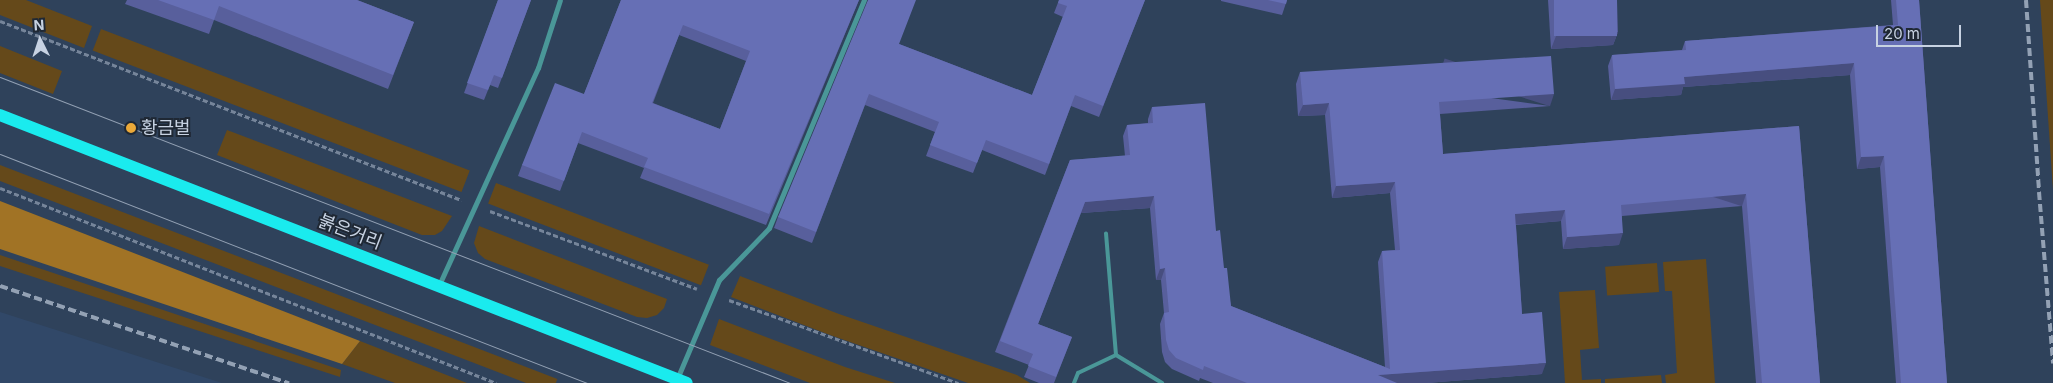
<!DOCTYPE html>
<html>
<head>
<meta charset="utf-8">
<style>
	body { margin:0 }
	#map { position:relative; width:2053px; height:383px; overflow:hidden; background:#2f425b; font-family:Inter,"Noto Sans KR",sans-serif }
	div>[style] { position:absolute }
	.built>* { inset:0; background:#314868 }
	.green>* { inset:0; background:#65491a; transform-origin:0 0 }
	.forest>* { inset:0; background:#a17325 }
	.path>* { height:3px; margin-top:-1.5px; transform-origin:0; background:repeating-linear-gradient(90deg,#76859a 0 5px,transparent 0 7.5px) }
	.service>* { height:4px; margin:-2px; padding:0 2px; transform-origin:2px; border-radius:2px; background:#4a9798 }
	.minor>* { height:5px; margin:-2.5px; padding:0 2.5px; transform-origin:2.5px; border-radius:2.5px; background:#4a9798 }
	.primary>* { height:12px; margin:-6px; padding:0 6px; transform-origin:6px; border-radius:6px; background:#1aebee }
	.tram>* { height:1px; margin:-0.5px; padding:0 0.5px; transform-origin:0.5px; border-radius:0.5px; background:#93a1b4 }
	.rail>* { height:4px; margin-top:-2px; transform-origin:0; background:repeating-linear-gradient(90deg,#93a1b4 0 8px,transparent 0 12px) }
	.wall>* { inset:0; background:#585f9c }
	.shaded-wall>* { inset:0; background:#474e7f; transform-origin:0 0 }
	.building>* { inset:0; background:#666fb5; transform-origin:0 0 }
	.dots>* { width:14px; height:14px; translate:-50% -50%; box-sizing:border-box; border:2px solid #1f2834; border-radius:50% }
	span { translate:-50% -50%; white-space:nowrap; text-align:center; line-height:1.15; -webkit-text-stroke:4px #1f2834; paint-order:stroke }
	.poi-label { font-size:18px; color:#c7d2e2 }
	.left { translate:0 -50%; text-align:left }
	.street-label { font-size:18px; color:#c7d2e2 }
	.north { position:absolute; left:15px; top:15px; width:50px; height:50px; -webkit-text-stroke:4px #1f2834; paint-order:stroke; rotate:356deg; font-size:14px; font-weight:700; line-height:20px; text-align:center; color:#c7d2e2 }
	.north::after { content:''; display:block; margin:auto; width:18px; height:22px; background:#c7d2e2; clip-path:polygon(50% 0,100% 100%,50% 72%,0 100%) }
	.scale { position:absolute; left:1876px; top:25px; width:85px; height:22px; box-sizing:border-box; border:2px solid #c7d2e2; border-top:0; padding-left:6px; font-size:15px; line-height:18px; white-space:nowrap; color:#c7d2e2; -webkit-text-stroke:4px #1f2834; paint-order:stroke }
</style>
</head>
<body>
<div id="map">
	<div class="built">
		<i style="clip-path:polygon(0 312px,222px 383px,0 383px)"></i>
	</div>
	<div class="green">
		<i style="clip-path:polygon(0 0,26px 0,92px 26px,84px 48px,0 15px)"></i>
		<i style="clip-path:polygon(2040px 0,2053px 0,2053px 190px)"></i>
		<i style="left:101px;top:29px;width:395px;height:23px;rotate:21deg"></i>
		<i style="clip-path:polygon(0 46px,62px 71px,53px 94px,0 73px)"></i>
		<i style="clip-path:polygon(227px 130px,452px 216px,442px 231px,435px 235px,422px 235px,217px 155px)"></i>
		<i style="left:0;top:165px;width:597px;height:15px;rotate:21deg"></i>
		<i style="left:496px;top:183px;width:228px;height:22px;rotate:21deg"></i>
		<i style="clip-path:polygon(479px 226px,667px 299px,664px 308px,657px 315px,647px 318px,637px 317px,485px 259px,478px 253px,474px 243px)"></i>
		<i style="clip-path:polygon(0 255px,341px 370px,340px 377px,0 266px)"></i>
		<i style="clip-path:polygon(1706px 259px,1715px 383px,1666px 383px,1665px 375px,1677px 373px,1672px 291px,1665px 291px,1663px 262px)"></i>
		<i style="left:1657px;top:263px;width:29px;height:52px;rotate:86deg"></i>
		<i style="clip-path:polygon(740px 276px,839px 314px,1017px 375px,1030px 383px,968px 383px,830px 335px,731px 297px)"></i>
		<i style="clip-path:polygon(1595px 290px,1599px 348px,1580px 350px,1582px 380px,1601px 379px,1601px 383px,1565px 383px,1559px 292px)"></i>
		<i style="clip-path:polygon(719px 319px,845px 367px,895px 383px,810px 383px,710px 345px)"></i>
		<i style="clip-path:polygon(360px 341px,467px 383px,395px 383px,342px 364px)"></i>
		<i style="clip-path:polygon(1661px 375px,1662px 383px,1605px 383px,1605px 379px)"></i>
	</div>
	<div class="forest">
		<i style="clip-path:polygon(0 201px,360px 341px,342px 364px,0 249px)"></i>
	</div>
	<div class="path">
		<i style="left:0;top:21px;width:495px;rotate:21.2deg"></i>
		<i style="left:0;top:188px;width:533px;rotate:21.46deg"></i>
		<i style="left:490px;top:211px;width:221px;rotate:20.6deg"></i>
		<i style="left:729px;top:300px;width:244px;rotate:19.9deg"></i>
	</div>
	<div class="service">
		<i style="left:1116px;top:355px;width:54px;rotate:31.3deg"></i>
		<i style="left:1074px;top:383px;width:11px;rotate:-68deg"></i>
		<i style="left:1078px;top:373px;width:42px;rotate:-25.3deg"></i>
		<i style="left:1116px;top:355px;width:122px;rotate:-94.7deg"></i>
	</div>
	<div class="minor">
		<i style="left:439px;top:285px;width:239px;rotate:-65.5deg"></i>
		<i style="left:538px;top:68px;width:71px;rotate:-72.1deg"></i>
		<i style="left:677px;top:379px;width:108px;rotate:-67deg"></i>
		<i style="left:719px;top:280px;width:72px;rotate:-46.1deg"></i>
		<i style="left:769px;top:228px;width:247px;rotate:-67.4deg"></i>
	</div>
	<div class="primary">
		<i style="left:0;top:115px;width:737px;rotate:21.31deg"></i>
	</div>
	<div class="tram">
		<i style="left:0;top:77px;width:847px;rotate:21.17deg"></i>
		<i style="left:0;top:154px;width:630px;rotate:21.31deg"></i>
	</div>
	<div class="rail">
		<i style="left:2026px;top:0;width:192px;rotate:86.1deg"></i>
		<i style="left:2039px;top:192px;width:172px;rotate:85.3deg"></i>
		<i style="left:0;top:286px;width:305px;rotate:18.6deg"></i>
	</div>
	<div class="wall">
		<i style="clip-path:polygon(127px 0,357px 0,414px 22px,388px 89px,214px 20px,209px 34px,125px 4px)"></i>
		<i style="clip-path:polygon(498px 0,531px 0,498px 88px,490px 85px,484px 100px,464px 93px)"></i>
		<i style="clip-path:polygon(evenodd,621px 0,859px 0,766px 225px,640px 178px,644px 168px,578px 143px,560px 191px,518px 176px,522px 165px,584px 94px,621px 0,679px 35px,746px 61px,720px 129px,653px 103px,679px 35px)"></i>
		<i style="clip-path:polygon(1059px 0,1145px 0,1099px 117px,1071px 106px,1045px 175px,982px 150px,973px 173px,926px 156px,935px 132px,865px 105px,812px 243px,774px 228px,778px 217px,899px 44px,1032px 95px,1063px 17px,1054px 13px)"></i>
		<i style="clip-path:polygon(1221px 0,1287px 0,1282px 15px,1221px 1px)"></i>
		<i style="clip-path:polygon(1548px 0,1617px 0,1618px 32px,1613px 45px,1551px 49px)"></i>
		<i style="clip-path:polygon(1891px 0,1919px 0,1947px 383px,1896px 383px,1880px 167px,1857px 169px,1850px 75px,1683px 87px,1681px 95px,1611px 100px,1608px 66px,1612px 55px,1682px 50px,1685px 41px,1893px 25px)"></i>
		<i style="clip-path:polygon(1300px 72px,1550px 106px,1440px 114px,1443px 154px,1799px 126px,1820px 383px,1756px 383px,1742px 206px,1622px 216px,1619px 245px,1563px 249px,1561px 221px,1516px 225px,1522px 314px,1542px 374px,1426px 383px,1213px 383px,1200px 378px,1199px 381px,1172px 369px,1165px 362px,1162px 352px,1160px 324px,1164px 313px,1161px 280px,1156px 280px,1150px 208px,1081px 213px,1038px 324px,1072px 337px,1054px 383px,1039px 383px,1024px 377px,1029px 365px,995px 352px,1070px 160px,1125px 156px,1123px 136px,1127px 125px,1148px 123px,1148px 119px,1152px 107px,1216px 231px,1231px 306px,1385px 367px,1378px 262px,1382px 251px,1395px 250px,1390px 193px,1332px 198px,1325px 115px,1298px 116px,1296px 84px)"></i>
	</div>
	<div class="shaded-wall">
		<i style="clip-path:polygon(1618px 32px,1613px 45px,1551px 49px,1556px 36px)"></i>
		<i style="clip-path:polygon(1854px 63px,1850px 75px,1683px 87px,1681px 95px,1611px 100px,1615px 89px,1684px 77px)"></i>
		<i style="left:1554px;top:94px;width:13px;height:115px;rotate:108deg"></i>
		<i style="clip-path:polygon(1329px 103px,1325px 115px,1298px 116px,1303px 105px)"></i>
		<i style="clip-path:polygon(1884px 156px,1880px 167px,1857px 169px,1861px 157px)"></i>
		<i style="clip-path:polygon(1395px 182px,1390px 193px,1332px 198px,1336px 186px)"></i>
		<i style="left:1746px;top:194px;width:13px;height:125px;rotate:108deg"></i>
		<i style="clip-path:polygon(1154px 196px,1150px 208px,1081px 213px,1085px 202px)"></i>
		<i style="clip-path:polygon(1565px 210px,1561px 221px,1511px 225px,1515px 214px)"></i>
		<i style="clip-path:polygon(1623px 233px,1619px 245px,1563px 249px,1567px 237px)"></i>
		<i style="clip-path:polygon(1165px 268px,1161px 280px,1156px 280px,1160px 269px)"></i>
		<i style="clip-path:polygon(1546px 363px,1542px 374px,1426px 383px,1375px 383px,1378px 375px)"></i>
	</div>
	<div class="building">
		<i style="clip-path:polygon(158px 0,357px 0,414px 22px,393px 75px,219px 6px,214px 20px)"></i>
		<i style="clip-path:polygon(498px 0,531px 0,502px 78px,494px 75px,488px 90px,467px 83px)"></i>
		<i style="clip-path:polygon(evenodd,621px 0,859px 0,769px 214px,644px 167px,648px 158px,582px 132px,564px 181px,522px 165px,555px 83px,584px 94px,621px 0,683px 25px,750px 51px,720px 129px,652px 103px,683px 25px)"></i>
		<i style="clip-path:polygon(868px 0,916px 0,899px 44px,1032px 95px,1067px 6px,1058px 3px,1059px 0,1145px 0,1103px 106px,1075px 95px,1049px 164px,986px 140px,977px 163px,930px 145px,939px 122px,869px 94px,816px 232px,778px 217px)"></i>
		<i style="clip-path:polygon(1268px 0,1287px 0,1286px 4px)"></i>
		<i style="left:1554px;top:0;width:63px;height:36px"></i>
		<i style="clip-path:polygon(1896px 0,1919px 0,1947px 383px,1901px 383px,1884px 156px,1861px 157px,1854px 63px,1684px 77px,1685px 84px,1615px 89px,1612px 55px,1686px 50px,1685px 41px,1898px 25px)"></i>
		<i style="clip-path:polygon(1551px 56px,1554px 94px,1439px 102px,1443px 154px,1799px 126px,1820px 383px,1762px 383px,1746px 194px,1621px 205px,1623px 233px,1567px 237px,1565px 210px,1515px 214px,1522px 314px,1542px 312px,1546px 363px,1378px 375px,1397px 383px,1247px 383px,1204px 366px,1203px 370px,1176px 358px,1169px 350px,1166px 340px,1164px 313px,1169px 312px,1165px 268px,1160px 269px,1154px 196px,1085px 202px,1038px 324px,1072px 337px,1056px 377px,1028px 366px,1033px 354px,1000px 341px,1070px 160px,1130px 155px,1127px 125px,1153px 123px,1152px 107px,1205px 103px,1216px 231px,1220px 230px,1224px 268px,1227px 268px,1231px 306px,1390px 369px,1382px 251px,1400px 250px,1395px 182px,1336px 186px,1329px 103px,1303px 105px,1300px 72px)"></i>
	</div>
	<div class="dots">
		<i style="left:131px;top:128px;background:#eba939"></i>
	</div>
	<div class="poi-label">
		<span class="left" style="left:141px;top:128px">황금벌</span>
	</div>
	<div class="street-label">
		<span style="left:350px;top:232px;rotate:21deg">붉은거리</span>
	</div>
	<div class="north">N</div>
	<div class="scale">20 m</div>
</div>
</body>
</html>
